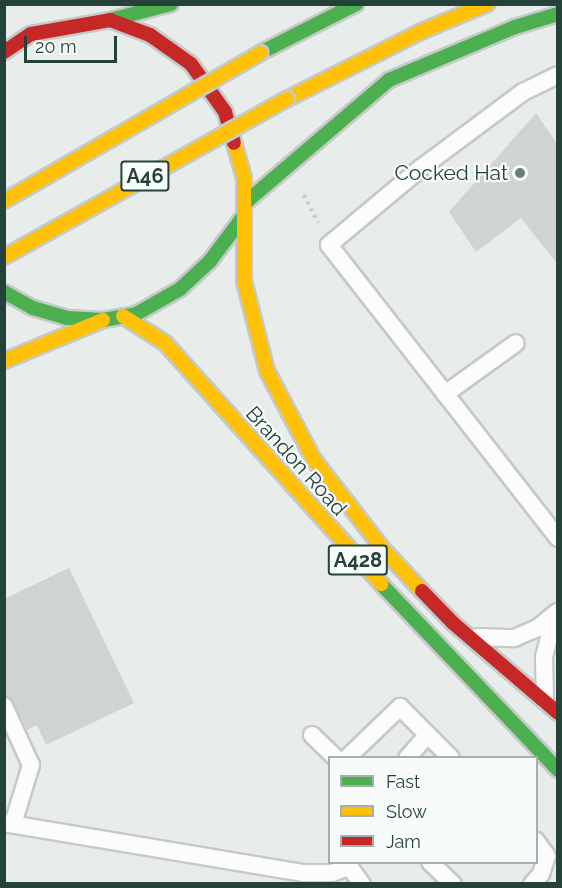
<!DOCTYPE html>
<html>
<head>
<meta charset="utf-8">
<style>
	body { margin:0 }
	#map { position:relative; width:562px; height:888px; overflow:hidden; background:#e8edeb; font-family:Raleway,sans-serif }
	div>[style] { position:absolute }
	.building>* { inset:0; background:#cfd4d2 }
	.path>* { height:4px; margin-top:-2px; transform-origin:0; background:repeating-linear-gradient(90deg,#c3ccca 0 3px,transparent 0 7.5px) }
	.roads { filter:drop-shadow(2px 0 #c5cac8) drop-shadow(-2px 0 #c5cac8) drop-shadow(0 2px #c5cac8) drop-shadow(0 -2px #c5cac8) }
	.lane>* { height:16px; margin:-8px; padding:0 8px; transform-origin:8px; border-radius:8px; background:#fcfcfc }
	.fast>* { height:14px; margin:-7px; padding:0 7px; transform-origin:7px; border-radius:7px; background:#4caf50 }
	.slow>* { height:14px; margin:-7px; padding:0 7px; transform-origin:7px; border-radius:7px; background:#ffc107 }
	.jam>* { height:14px; margin:-7px; padding:0 7px; transform-origin:7px; border-radius:7px; background:#c62828 }
	.bridges { filter:drop-shadow(2px 0 #c3ccc9) drop-shadow(-2px 0 #c3ccc9) drop-shadow(0 2px #c3ccc9) drop-shadow(0 -2px #c3ccc9) }
	.slow-bridge>* { height:14px; margin:-7px; padding:0 7px; transform-origin:7px; border-radius:7px; background:#ffc107 }
	.dots>* { width:16px; height:16px; translate:-50% -50%; box-sizing:border-box; border:3px solid #f7fbf9; border-radius:50% }
	span { translate:-50% -50%; white-space:nowrap; text-align:center; line-height:1.15; -webkit-text-stroke:4.5px #f7fbf9; paint-order:stroke }
	.shield-label span { padding:2px 4px; background:#f7fbf9; border:2px solid; border-radius:4px; -webkit-text-stroke-width:0 }
	.shield-label { font-size:20px; color:#24423a; font-weight:700 }
	.poi-label { font-size:21px; color:#24423a }
	.right { translate:-100% -50%; text-align:right }
	.street-label { font-size:21px; color:#24423a }
	.frame { position:absolute; inset:0; border:6px solid #24423a; pointer-events:none }
	.legend { position:absolute; left:328px; top:756px; width:210px; height:108px; box-sizing:border-box; background:#f7fbf9; border:2px solid #a3b1ad; margin:0; padding:8px 10px; list-style:none; font-size:18px; color:#24423a }
	.legend li { display:flex; align-items:center; gap:12px; height:30px }
	.legend b { width:30px; border:2px solid #a3b1ad }
	.scale { position:absolute; left:24px; top:36px; width:93px; height:27px; box-sizing:border-box; border:3px solid #24423a; border-top:0; padding-left:8px; font-size:18px; line-height:21px; white-space:nowrap; color:#24423a; -webkit-text-stroke:4px #f7fbf9; paint-order:stroke }
</style>
</head>
<body>
<div id="map">
	<div class="building">
		<i style="clip-path:polygon(536px 113px,558px 145px,558px 265px,521px 218px,476px 252px,449px 212px)"></i>
		<i style="clip-path:polygon(69px 568px,134px 703px,46px 745px,37px 725px,27px 730px,13px 701px,4px 696px,4px 599px)"></i>
	</div>
	<div class="path">
		<i style="left:304px;top:195px;width:31px;rotate:63deg"></i>
	</div>
	<div class="roads">
		<div class="lane">
			<i style="left:558px;top:75px;width:39px;rotate:154deg"></i>
			<i style="left:523px;top:92px;width:127px;rotate:143.3deg"></i>
			<i style="left:421px;top:168px;width:120px;rotate:140.1deg"></i>
			<i style="left:329px;top:245px;width:372px;rotate:52deg"></i>
			<i style="left:445px;top:394px;width:87px;rotate:-35.7deg"></i>
			<i style="left:477px;top:637px;width:37px;rotate:2deg"></i>
			<i style="left:514px;top:638px;width:26px;rotate:-23deg"></i>
			<i style="left:538px;top:628px;width:25px;rotate:-40deg"></i>
			<i style="left:545px;top:701px;width:44px;rotate:-91.3deg"></i>
			<i style="left:544px;top:657px;width:43px;rotate:-75.3deg"></i>
			<i style="left:4px;top:706px;width:65px;rotate:65.4deg"></i>
			<i style="left:31px;top:765px;width:62px;rotate:107deg"></i>
			<i style="left:312px;top:735px;width:33px;rotate:44deg"></i>
			<i style="left:347px;top:758px;width:74px;rotate:-43.9deg"></i>
			<i style="left:400px;top:707px;width:72px;rotate:45deg"></i>
			<i style="left:407px;top:758px;width:31px;rotate:-48deg"></i>
			<i style="left:4px;top:823px;width:304px;rotate:9.5deg"></i>
			<i style="left:304px;top:873px;width:28px"></i>
			<i style="left:332px;top:873px;width:17px;rotate:-21deg"></i>
			<i style="left:346px;top:862px;width:27px;rotate:54deg"></i>
			<i style="left:430px;top:862px;width:32px;rotate:44deg"></i>
			<i style="left:532px;top:884px;width:13px;rotate:-48deg"></i>
			<i style="left:541px;top:874px;width:19px;rotate:-72deg"></i>
			<i style="left:547px;top:856px;width:19px;rotate:-126deg"></i>
		</div>
		<div class="fast">
			<i style="left:110px;top:20px;width:63px;rotate:-14.7deg"></i>
			<i style="left:260px;top:53px;width:108px;rotate:-27deg"></i>
			<i style="left:245px;top:203px;width:189px;rotate:-40.5deg"></i>
			<i style="left:389px;top:80px;width:137px;rotate:-22.8deg"></i>
			<i style="left:515px;top:27px;width:45px;rotate:-16.8deg"></i>
			<i style="left:4px;top:292px;width:33px;rotate:29deg"></i>
			<i style="left:33px;top:308px;width:35px;rotate:16deg"></i>
			<i style="left:67px;top:318px;width:36px;rotate:3deg"></i>
			<i style="left:103px;top:320px;width:34px;rotate:-10deg"></i>
			<i style="left:136px;top:314px;width:51px;rotate:-29.6deg"></i>
			<i style="left:180px;top:289px;width:41px;rotate:-43deg"></i>
			<i style="left:210px;top:261px;width:55px;rotate:-53.1deg"></i>
			<i style="left:381px;top:584px;width:257px;rotate:46.4deg"></i>
		</div>
		<div class="slow">
			<i style="left:287px;top:99px;width:149px;rotate:-26.7deg"></i>
			<i style="left:420px;top:32px;width:73px;rotate:-22.7deg"></i>
			<i style="left:234px;top:143px;width:36px;rotate:74deg"></i>
			<i style="left:244px;top:178px;width:103px;rotate:90deg"></i>
			<i style="left:244px;top:281px;width:93px;rotate:75.7deg"></i>
			<i style="left:267px;top:371px;width:101px;rotate:62.2deg"></i>
			<i style="left:314px;top:460px;width:111px;rotate:52.3deg"></i>
			<i style="left:382px;top:548px;width:59px;rotate:47.1deg"></i>
			<i style="left:123px;top:316px;width:50px;rotate:32.7deg"></i>
			<i style="left:165px;top:343px;width:324px;rotate:48.1deg"></i>
			<i style="left:4px;top:361px;width:107px;rotate:-22.5deg"></i>
		</div>
		<div class="jam">
			<i style="left:4px;top:52px;width:32px;rotate:-34deg"></i>
			<i style="left:31px;top:34px;width:80px;rotate:-10deg"></i>
			<i style="left:110px;top:20px;width:43px;rotate:20.6deg"></i>
			<i style="left:150px;top:35px;width:50px;rotate:35.3deg"></i>
			<i style="left:191px;top:64px;width:59px;rotate:54.7deg"></i>
			<i style="left:225px;top:112px;width:32px;rotate:74deg"></i>
			<i style="left:422px;top:591px;width:45px;rotate:45.9deg"></i>
			<i style="left:453px;top:623px;width:138px;rotate:40.6deg"></i>
		</div>
	</div>
	<div class="bridges">
		<div class="slow-bridge">
			<i style="left:4px;top:201px;width:296px;rotate:-30deg"></i>
			<i style="left:4px;top:257px;width:324px;rotate:-29.2deg"></i>
		</div>
	</div>
	<div class="dots">
		<i style="left:520px;top:173px;background:#697e78"></i>
	</div>
	<div class="shield-label">
		<span style="left:145px;top:176px">A46</span>
		<span style="left:358px;top:560px">A428</span>
	</div>
	<div class="poi-label">
		<span class="right" style="left:508px;top:173px">Cocked Hat</span>
	</div>
	<div class="street-label">
		<span style="left:296px;top:461px;rotate:48deg">Brandon Road</span>
	</div>
	<div class="frame"></div>
	<ul class="legend">
	<li><b style="height:8px;background:#4caf50"></b>Fast</li>
	<li><b style="height:8px;background:#ffc107"></b>Slow</li>
	<li><b style="height:8px;background:#c62828"></b>Jam</li>
	</ul>
	<div class="scale">20 m</div>
</div>
</body>
</html>
